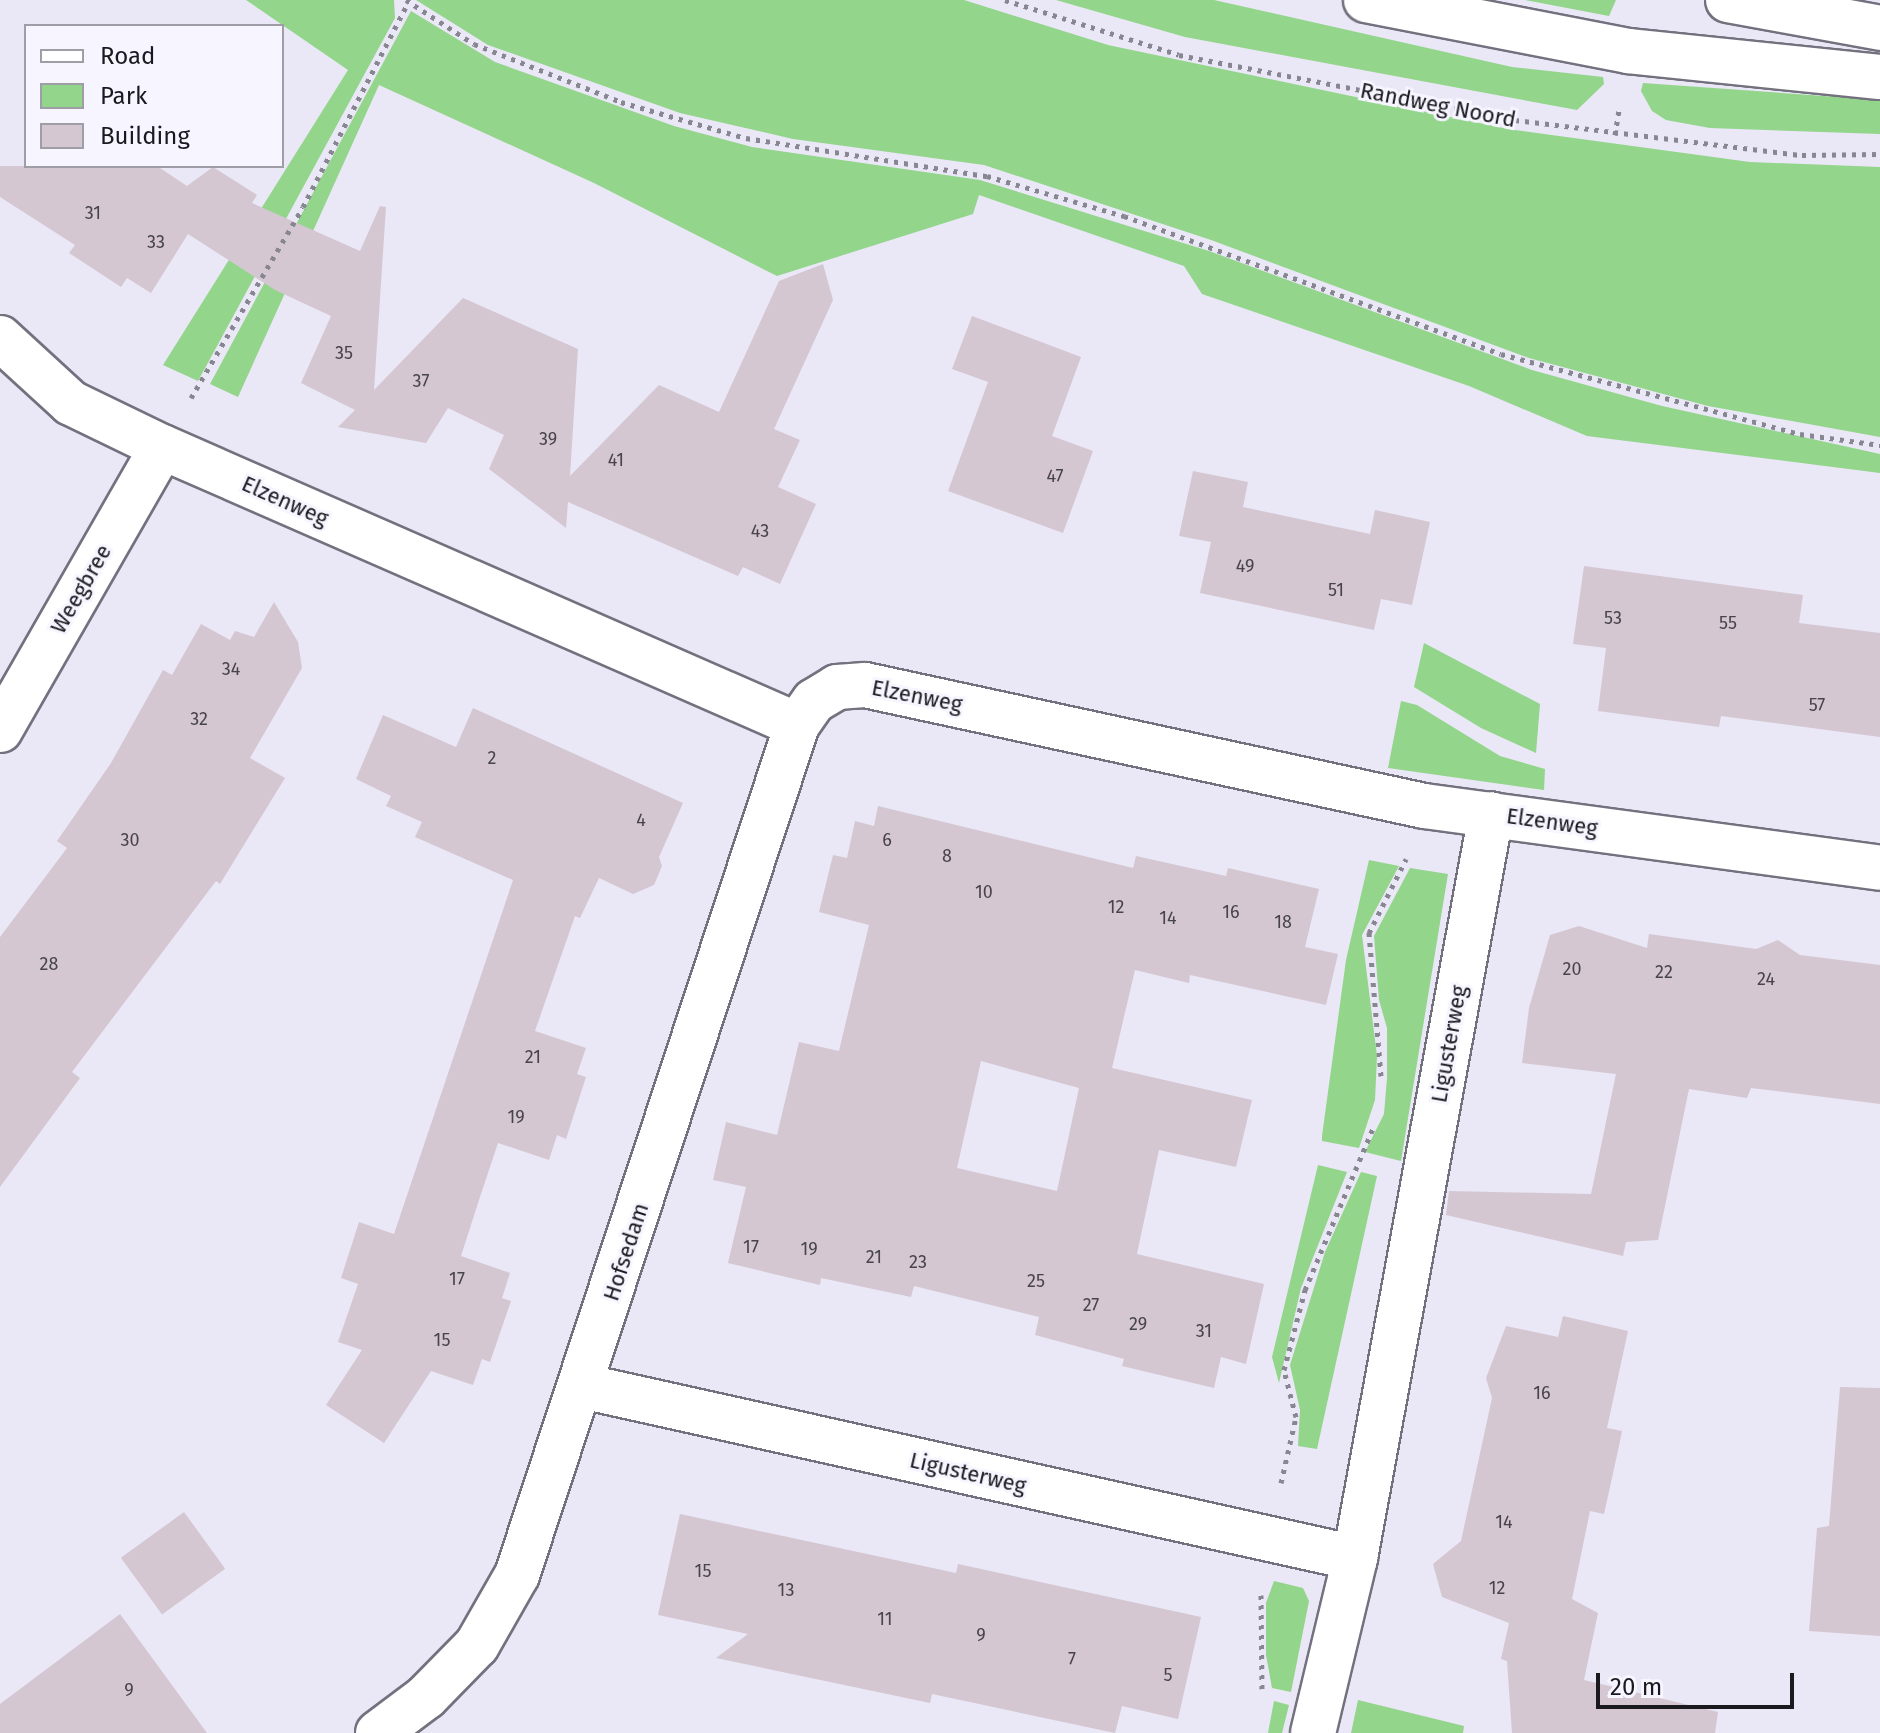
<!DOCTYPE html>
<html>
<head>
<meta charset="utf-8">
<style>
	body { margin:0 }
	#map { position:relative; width:1880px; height:1733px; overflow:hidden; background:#eae7f6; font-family:"Fira Sans",sans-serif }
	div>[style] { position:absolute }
	.green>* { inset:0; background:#92d58b }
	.building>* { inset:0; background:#d4c7d2; transform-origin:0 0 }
	.path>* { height:5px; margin-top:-2.5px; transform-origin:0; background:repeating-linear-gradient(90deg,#888691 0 4px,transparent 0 10px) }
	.roads { filter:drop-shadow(2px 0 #74717f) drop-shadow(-2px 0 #74717f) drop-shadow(0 2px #74717f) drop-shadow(0 -2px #74717f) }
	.minor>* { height:44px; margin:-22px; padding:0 22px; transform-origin:22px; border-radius:22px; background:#fff }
	.major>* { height:44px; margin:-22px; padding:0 22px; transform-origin:22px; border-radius:22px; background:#fff }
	span { translate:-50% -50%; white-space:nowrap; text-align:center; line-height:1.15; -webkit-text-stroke:6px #f7f5ff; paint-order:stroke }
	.number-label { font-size:18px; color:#48444b }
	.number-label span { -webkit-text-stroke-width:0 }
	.street-label { font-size:22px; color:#1a191e }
	.legend { position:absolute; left:24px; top:24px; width:260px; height:144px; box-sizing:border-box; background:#f7f5ff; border:2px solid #9f9da5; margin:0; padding:10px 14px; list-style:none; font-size:24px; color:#1a191e }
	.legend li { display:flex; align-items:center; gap:16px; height:40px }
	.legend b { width:40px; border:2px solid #9f9da5 }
	.scale { position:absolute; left:1596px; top:1673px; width:198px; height:36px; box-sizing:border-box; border:4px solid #1a191e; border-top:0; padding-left:10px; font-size:24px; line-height:28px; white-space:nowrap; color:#1a191e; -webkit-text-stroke:6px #f7f5ff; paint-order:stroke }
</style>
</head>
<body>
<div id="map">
	<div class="green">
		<i style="clip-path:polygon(246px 0,394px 0,395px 18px,198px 381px,163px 365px,348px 70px)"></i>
		<i style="clip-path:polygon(416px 0,964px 0,1108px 45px,1508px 129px,1750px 162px,1880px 167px,1880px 437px,1708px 406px,1529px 358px,1211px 240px,984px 165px,793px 139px,680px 113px,488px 45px)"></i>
		<i style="clip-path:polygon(1056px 0,1214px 0,1512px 67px,1603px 77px,1604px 84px,1577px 110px,1185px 37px)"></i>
		<i style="clip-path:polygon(1525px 0,1616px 0,1609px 16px)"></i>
		<i style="clip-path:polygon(411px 11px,495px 62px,674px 126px,752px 147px,980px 180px,1209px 251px,1532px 370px,1662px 406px,1880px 454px,1880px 473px,1587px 436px,1469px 386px,1202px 294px,1184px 266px,979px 195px,973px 214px,777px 276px,594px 183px,379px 85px,238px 397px,210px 384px)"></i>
		<i style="clip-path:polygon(1643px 83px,1880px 100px,1880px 134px,1710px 128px,1666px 120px,1652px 111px,1641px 91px)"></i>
		<i style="clip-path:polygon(1424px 643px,1540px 704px,1536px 753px,1481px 728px,1414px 687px)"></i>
		<i style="clip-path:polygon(1401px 701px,1417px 705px,1500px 756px,1545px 769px,1544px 790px,1388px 768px)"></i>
		<i style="clip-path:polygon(1369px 860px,1399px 866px,1362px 935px,1377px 1056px,1375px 1100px,1359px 1148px,1322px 1141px,1322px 1136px,1346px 960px)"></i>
		<i style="clip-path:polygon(1410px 868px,1448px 874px,1401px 1161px,1365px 1152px,1384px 1114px,1387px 1078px,1387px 1028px,1379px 1000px,1374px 936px)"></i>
		<i style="clip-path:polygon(1318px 1165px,1347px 1172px,1301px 1288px,1279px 1383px,1272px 1357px)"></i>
		<i style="clip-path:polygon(1361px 1172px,1377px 1176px,1317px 1449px,1298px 1446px,1300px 1410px,1290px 1365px,1325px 1252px)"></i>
		<i style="clip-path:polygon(1274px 1581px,1303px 1588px,1309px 1601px,1291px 1692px,1272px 1688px,1266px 1655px,1266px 1603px)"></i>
		<i style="clip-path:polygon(1358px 1700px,1464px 1726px,1463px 1733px,1351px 1733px)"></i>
		<i style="clip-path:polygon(1274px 1701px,1289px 1705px,1282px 1733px,1268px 1733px)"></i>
	</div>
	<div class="building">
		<i style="clip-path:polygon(0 166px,157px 166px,187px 186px,213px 167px,257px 195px,252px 203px,360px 251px,380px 206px,386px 207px,374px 390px,463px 298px,578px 349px,570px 476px,659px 385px,719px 412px,779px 281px,823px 264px,833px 300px,774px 429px,800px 440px,778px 487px,816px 504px,780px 584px,743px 567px,738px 576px,568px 502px,566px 528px,489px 469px,504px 435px,448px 408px,426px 443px,338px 427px,355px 410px,301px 383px,331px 316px,275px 290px,188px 234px,151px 293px,127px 278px,121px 287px,69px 253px,75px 245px,0 197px)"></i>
		<i style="clip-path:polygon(972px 316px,1081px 357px,1052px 436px,1093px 451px,1063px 533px,948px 491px,988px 382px,952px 369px)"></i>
		<i style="clip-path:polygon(1193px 471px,1248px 482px,1243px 507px,1370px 534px,1375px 510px,1430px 522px,1412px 605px,1381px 599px,1374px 630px,1200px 593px,1211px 542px,1179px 536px)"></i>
		<i style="clip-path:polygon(1584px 566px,1803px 595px,1799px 623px,1880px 633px,1880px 737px,1721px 716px,1719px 727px,1598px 711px,1606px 648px,1573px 644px)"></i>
		<i style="clip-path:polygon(274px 602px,298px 642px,302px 668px,250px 758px,285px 778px,220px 884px,216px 881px,72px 1072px,80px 1078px,0 1187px,0 937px,67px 848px,57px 841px,111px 763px,163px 670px,172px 675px,201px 624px,230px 640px,235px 631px,254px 637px)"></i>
		<i style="clip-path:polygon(473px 708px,683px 803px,659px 857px,662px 866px,654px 885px,633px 894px,599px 878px,580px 918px,575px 916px,535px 1031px,586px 1048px,577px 1074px,586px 1077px,566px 1139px,557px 1135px,549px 1160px,498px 1143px,479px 1200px,461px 1256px,510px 1273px,502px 1298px,511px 1301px,490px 1362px,482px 1359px,473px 1385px,431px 1371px,384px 1443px,326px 1405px,362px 1350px,338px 1342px,358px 1284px,341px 1278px,359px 1222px,394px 1234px,513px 880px,415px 837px,422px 822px,386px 806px,391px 796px,356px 779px,383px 715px,456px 747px)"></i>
		<i style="clip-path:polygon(evenodd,878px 806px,1133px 868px,1136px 856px,1226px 876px,1228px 868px,1319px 889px,1305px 947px,1338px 954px,1326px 1005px,1190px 975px,1189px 983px,1135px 970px,1112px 1068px,1252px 1100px,1236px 1167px,1159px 1150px,1137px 1254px,1264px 1284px,1246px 1364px,1221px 1357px,1214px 1388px,1122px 1366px,1124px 1359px,1035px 1335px,1039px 1317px,914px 1286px,911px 1297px,821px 1278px,820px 1285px,728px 1263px,746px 1187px,713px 1180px,726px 1122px,777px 1135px,799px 1042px,839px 1051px,869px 925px,819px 912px,833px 855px,847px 858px,855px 821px,874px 826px,878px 806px,981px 1061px,1079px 1088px,1057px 1191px,957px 1168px,981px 1061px)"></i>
		<i style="clip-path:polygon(1579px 926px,1647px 948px,1649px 934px,1756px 949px,1778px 940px,1800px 955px,1880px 965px,1880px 1104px,1751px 1088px,1747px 1098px,1689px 1089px,1658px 1240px,1626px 1242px,1623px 1256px,1446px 1215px,1449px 1191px,1591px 1194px,1616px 1074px,1522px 1063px,1529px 1008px,1550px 935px)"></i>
		<i style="clip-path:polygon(1563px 1316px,1628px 1331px,1607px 1428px,1622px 1431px,1619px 1446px,1604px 1514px,1590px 1511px,1572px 1599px,1598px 1613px,1584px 1680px,1718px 1712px,1715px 1733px,1512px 1733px,1507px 1661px,1501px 1659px,1509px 1623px,1442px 1597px,1433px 1564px,1461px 1541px,1492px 1398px,1486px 1378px,1506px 1326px,1558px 1337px)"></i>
		<i style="clip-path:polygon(1840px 1387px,1880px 1388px,1880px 1636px,1809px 1631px,1817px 1528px,1829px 1526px)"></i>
		<i style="left:184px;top:1512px;width:70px;height:78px;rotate:54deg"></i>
		<i style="clip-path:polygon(680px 1514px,956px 1573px,958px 1564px,1201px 1617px,1178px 1719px,1122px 1706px,1115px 1733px,932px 1694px,930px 1703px,716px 1658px,748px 1634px,658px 1615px)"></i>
		<i style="clip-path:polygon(120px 1614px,207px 1733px,0 1733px,0 1704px)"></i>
	</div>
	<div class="path">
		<i style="left:406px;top:0;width:81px;rotate:32.9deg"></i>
		<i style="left:474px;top:44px;width:158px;rotate:21.5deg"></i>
		<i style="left:621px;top:102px;width:130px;rotate:16.1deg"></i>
		<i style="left:746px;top:138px;width:244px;rotate:9deg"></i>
		<i style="left:987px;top:176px;width:143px;rotate:16.3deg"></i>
		<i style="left:1124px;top:216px;width:401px;rotate:20.1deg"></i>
		<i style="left:1501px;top:354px;width:310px;rotate:15deg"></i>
		<i style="left:1800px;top:434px;width:81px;rotate:7.8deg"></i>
		<i style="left:1005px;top:0;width:182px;rotate:17.5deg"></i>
		<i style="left:1179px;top:55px;width:342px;rotate:10.9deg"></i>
		<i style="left:1515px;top:120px;width:289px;rotate:7deg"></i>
		<i style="left:1802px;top:155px;width:78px;rotate:-0.7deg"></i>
		<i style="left:1615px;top:135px;width:26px;rotate:-81deg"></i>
		<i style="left:191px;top:398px;width:221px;rotate:-59.6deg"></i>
		<i style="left:303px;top:207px;width:229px;rotate:-62.8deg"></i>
		<i style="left:1381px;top:1076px;width:144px;rotate:-94.8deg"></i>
		<i style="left:1369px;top:933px;width:83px;rotate:-63.4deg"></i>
		<i style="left:1281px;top:1483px;width:68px;rotate:-77.2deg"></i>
		<i style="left:1296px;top:1417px;width:49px;rotate:-104.3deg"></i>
		<i style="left:1284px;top:1370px;width:83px;rotate:-75.3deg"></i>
		<i style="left:1305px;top:1290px;width:176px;rotate:-67.2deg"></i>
		<i style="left:1261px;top:1595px;width:94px;rotate:89.4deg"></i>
	</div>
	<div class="roads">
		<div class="minor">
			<i style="left:0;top:338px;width:96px;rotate:42.5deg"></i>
			<i style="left:71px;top:403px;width:101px;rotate:25.8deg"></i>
			<i style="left:162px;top:447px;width:693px;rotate:23.64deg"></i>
			<i style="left:797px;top:725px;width:29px;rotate:-55deg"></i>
			<i style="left:814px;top:701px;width:27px;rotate:-31deg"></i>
			<i style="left:837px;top:687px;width:28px;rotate:-4deg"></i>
			<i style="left:865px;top:685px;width:572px;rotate:12.21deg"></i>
			<i style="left:1424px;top:806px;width:460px;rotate:7.7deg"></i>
			<i style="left:0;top:730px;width:326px;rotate:-60.2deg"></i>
			<i style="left:582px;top:1386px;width:792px;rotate:12.54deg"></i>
			<i style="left:378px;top:1733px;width:60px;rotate:-36.9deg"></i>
			<i style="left:426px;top:1697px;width:73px;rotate:-45.6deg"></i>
			<i style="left:477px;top:1645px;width:81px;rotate:-60.3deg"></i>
			<i style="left:517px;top:1575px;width:895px;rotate:-71.77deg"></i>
			<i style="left:1313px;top:1733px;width:180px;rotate:-76.5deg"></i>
			<i style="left:1355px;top:1558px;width:756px;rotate:-79.64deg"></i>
		</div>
		<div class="major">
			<i style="left:1366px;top:0;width:267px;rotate:11deg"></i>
			<i style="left:1628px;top:51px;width:253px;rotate:5.9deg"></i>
			<i style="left:1728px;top:0;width:155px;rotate:10.4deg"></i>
		</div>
	</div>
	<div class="number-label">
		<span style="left:93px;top:213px">31</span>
		<span style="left:156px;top:242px">33</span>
		<span style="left:344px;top:353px">35</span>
		<span style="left:421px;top:381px">37</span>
		<span style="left:548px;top:439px">39</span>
		<span style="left:616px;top:460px">41</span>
		<span style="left:1055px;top:476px">47</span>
		<span style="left:760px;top:531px">43</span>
		<span style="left:1245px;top:566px">49</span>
		<span style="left:1336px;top:590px">51</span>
		<span style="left:1613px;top:618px">53</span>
		<span style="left:1728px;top:623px">55</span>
		<span style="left:231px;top:669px">34</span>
		<span style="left:1817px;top:705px">57</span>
		<span style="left:199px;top:719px">32</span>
		<span style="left:492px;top:758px">2</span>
		<span style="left:641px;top:820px">4</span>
		<span style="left:130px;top:840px">30</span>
		<span style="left:887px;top:840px">6</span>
		<span style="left:947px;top:856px">8</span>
		<span style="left:984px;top:892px">10</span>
		<span style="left:1116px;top:907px">12</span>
		<span style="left:1231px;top:912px">16</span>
		<span style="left:1168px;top:918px">14</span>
		<span style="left:1283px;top:922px">18</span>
		<span style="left:49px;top:964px">28</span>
		<span style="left:1572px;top:969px">20</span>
		<span style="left:1664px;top:972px">22</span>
		<span style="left:1766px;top:979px">24</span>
		<span style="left:533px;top:1057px">21</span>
		<span style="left:516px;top:1117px">19</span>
		<span style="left:751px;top:1247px">17</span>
		<span style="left:809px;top:1249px">19</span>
		<span style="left:874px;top:1257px">21</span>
		<span style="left:918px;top:1262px">23</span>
		<span style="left:457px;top:1279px">17</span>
		<span style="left:1036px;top:1281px">25</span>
		<span style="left:1091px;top:1305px">27</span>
		<span style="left:1138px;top:1324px">29</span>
		<span style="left:1204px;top:1331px">31</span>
		<span style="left:442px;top:1340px">15</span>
		<span style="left:1542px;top:1393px">16</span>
		<span style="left:1504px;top:1522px">14</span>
		<span style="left:703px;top:1571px">15</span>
		<span style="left:1497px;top:1588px">12</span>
		<span style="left:786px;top:1590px">13</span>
		<span style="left:885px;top:1619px">11</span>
		<span style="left:981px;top:1635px">9</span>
		<span style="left:1072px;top:1659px">7</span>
		<span style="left:1168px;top:1675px">5</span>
		<span style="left:129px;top:1690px">9</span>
	</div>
	<div class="street-label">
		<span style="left:1438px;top:105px;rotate:11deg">Randweg Noord</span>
		<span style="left:285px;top:501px;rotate:24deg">Elzenweg</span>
		<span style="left:81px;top:589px;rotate:-60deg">Weegbree</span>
		<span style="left:917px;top:696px;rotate:11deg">Elzenweg</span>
		<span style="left:1552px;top:822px;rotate:8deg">Elzenweg</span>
		<span style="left:1449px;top:1044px;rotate:-80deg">Ligusterweg</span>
		<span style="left:626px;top:1252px;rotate:-72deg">Hofsedam</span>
		<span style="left:968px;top:1473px;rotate:13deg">Ligusterweg</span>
	</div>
	<ul class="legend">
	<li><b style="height:10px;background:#fff"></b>Road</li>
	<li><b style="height:22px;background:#92d58b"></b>Park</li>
	<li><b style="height:22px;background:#d4c7d2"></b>Building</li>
	</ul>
	<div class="scale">20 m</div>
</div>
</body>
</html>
